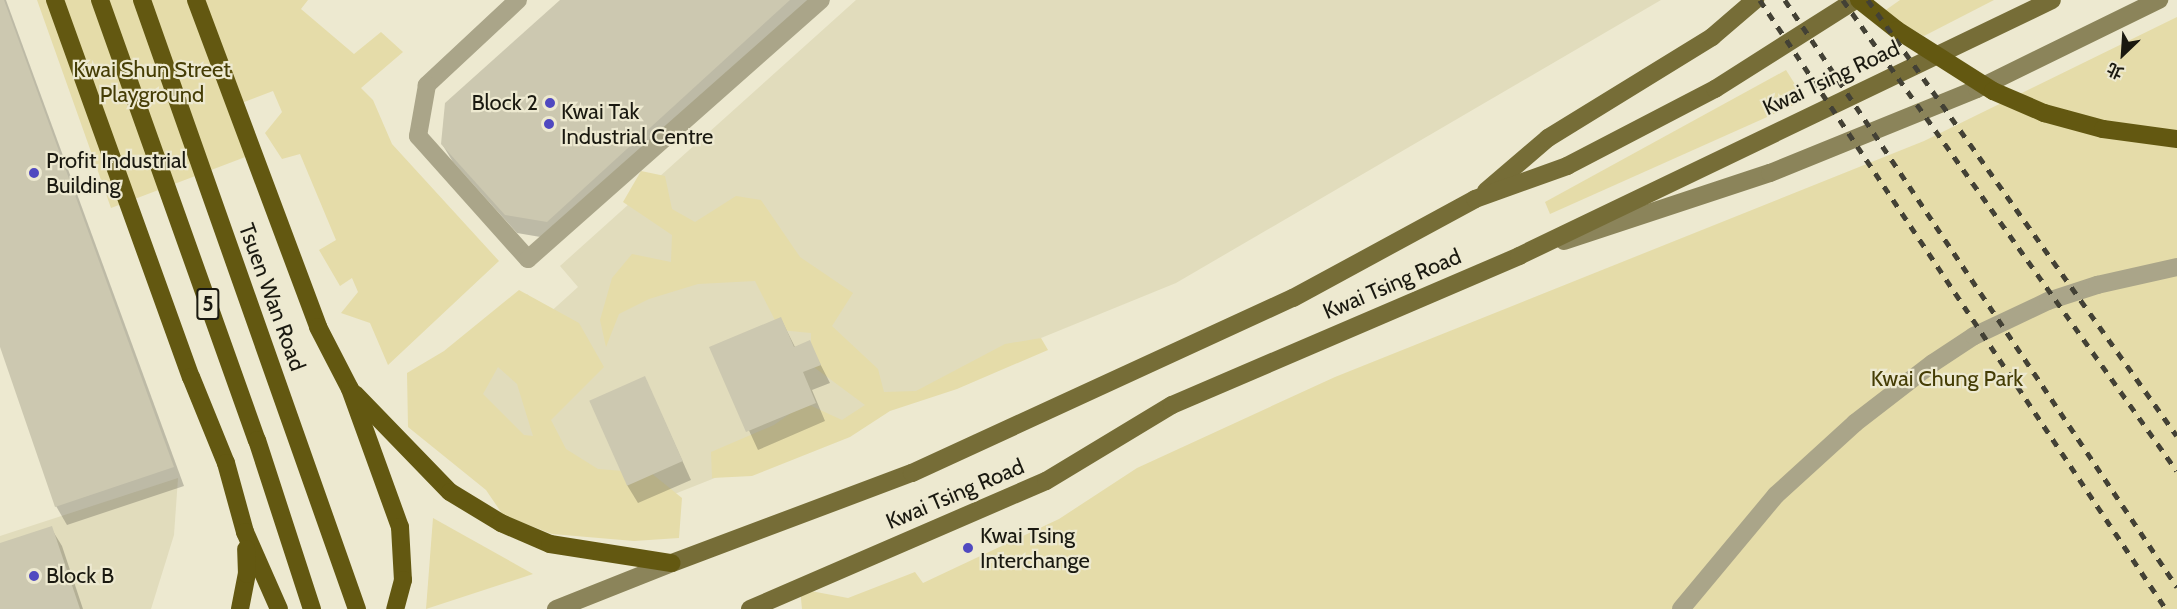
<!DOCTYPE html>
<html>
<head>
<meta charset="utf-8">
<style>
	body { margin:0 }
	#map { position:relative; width:2177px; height:609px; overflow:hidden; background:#ede9d0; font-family:Cabin,"Noto Sans TC",sans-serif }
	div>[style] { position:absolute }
	.built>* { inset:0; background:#e1dcbc }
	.green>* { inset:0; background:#e5dca9 }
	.shadow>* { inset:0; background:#0003 }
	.building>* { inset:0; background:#ccc8b0; transform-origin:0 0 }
	.pedestrian>* { height:18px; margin:-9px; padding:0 9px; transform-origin:9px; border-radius:9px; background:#aaa589 }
	.minor>* { height:18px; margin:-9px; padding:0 9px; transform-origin:9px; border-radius:9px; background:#aaa589 }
	.secondary>* { height:18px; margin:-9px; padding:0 9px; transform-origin:9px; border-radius:9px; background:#8b845a }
	.primary>* { height:18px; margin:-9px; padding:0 9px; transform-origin:9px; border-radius:9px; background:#766d37 }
	.motorway>* { height:18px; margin:-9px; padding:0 9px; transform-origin:9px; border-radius:9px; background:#635811 }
	.rail>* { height:4.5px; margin-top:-2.25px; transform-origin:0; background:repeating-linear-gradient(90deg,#434135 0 8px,transparent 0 16px) }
	.dots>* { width:16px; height:16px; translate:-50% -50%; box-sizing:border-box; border:3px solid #ede9d0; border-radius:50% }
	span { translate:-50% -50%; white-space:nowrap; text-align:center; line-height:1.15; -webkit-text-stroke:4.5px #ede9d0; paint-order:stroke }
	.shield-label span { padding:2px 4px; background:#ede9d0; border:2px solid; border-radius:4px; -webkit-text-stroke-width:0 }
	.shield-label { font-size:21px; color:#1a1910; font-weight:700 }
	.park-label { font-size:22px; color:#453d05 }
	.street-label { font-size:22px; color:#1a1910 }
	.poi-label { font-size:22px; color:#1a1910 }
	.right { translate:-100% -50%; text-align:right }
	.left { translate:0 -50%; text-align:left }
	.north { position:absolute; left:2093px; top:24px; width:60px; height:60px; -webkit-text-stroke:4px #ede9d0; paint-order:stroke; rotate:205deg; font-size:16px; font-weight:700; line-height:24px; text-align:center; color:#1a1910 }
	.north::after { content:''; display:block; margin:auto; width:21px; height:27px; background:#1a1910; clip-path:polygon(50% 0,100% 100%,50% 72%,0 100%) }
</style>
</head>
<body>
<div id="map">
	<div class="built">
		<i style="clip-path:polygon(856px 0,1661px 0,1176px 283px,1041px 338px,946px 386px,672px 495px,583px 489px,436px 377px,527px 294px,547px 315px,578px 287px,560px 266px)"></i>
		<i style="clip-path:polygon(178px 478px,174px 535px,151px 609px,0 609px,0 536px)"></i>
	</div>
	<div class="green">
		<i style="clip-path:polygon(37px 0,308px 0,301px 9px,354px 54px,381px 32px,403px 52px,361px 88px,373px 100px,392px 144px,499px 261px,388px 365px,370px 323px,341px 313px,358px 292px,352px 278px,340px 286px,319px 250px,336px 240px,300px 154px,282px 159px,265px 133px,282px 112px,273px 91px,231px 107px,248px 156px,111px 208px)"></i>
		<i style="clip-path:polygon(1900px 0,1994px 0,1924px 36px,1883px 12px)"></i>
		<i style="clip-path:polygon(2177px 17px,2177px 609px,802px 609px,800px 589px,848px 598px,915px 572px,923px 583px,1059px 519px,1137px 468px,1335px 377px,1924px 141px)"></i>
		<i style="clip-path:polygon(1786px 70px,1805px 100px,1550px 214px,1545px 202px)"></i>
		<i style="clip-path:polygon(641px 171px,665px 176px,672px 209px,695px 222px,736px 196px,761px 200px,800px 257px,853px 293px,832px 326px,878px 369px,884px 392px,916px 391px,1005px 344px,1041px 338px,1048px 350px,957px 389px,890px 411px,850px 437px,752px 476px,712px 478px,711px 452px,774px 425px,805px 403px,842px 420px,865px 405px,811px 365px,811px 333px,780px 330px,755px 281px,698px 284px,649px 299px,619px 314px,606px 347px,600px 320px,612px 278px,632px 254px,671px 262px,672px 235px,623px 202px)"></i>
		<i style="clip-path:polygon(evenodd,519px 290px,579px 323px,604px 367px,551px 420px,566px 449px,598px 469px,651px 473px,682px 498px,679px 538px,634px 541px,552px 534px,503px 515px,486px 490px,408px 427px,407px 373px,444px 351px,519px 290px,498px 367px,517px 384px,533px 436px,524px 435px,483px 394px,498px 367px)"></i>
		<i style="clip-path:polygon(433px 518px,533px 574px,426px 609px)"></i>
	</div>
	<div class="shadow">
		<i style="clip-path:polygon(0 0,6px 0,184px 486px,67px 525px,56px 506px,0 342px)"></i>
		<i style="clip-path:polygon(562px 0,820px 0,558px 240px,517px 233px,453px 162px,442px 144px)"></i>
		<i style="clip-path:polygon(781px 319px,795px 347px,809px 342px,830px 383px,812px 390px,825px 421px,758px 450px,711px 348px)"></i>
		<i style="clip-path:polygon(645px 378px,691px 480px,638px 503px,627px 485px)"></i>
		<i style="clip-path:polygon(51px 528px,62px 546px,83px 609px,0 609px,0 545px)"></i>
	</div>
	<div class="building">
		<i style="clip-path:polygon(0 0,4px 0,174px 467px,55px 507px,0 347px)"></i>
		<i style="clip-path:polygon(560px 0,790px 0,547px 222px,505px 215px,441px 144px,445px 103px)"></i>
		<i style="clip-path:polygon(781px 317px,794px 347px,810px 340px,821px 365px,803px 372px,816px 403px,746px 432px,709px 347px)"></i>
		<i style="left:645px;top:376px;width:93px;height:61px;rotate:66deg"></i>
		<i style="clip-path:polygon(52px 526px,80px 609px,0 609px,0 543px)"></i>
	</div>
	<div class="pedestrian">
		<i style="left:1681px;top:609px;width:148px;rotate:-50.2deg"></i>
		<i style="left:1776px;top:495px;width:107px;rotate:-42.3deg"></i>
		<i style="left:1855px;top:423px;width:98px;rotate:-37.6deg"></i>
		<i style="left:1933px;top:363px;width:49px;rotate:-33.4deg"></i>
		<i style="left:1974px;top:336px;width:82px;rotate:-25.3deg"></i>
		<i style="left:2048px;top:301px;width:52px;rotate:-18.1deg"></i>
		<i style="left:2097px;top:285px;width:82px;rotate:-12.7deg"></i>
	</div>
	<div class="minor">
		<i style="left:518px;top:0;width:125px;rotate:137deg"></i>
		<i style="left:427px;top:85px;width:52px;rotate:100deg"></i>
		<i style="left:418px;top:136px;width:165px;rotate:48.2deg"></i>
		<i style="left:528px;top:259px;width:391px;rotate:-41.5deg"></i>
	</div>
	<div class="secondary">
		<i style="left:1564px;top:241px;width:217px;rotate:-18.3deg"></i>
		<i style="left:1770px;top:173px;width:223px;rotate:-22.1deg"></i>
		<i style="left:1977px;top:89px;width:203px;rotate:-26.1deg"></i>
		<i style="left:556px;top:609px;width:125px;rotate:-21.6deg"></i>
	</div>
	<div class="primary">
		<i style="left:1486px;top:191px;width:82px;rotate:-40.5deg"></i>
		<i style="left:1548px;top:138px;width:193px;rotate:-31.6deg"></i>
		<i style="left:1712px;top:37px;width:57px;rotate:-40.7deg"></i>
		<i style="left:672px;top:563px;width:256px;rotate:-20.6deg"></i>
		<i style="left:912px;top:473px;width:419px;rotate:-24.7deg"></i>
		<i style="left:1293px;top:298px;width:207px;rotate:-28.5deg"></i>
		<i style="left:1475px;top:199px;width:98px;rotate:-19.7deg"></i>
		<i style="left:1567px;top:166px;width:167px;rotate:-27.5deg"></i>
		<i style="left:1715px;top:89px;width:166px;rotate:-32.4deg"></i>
		<i style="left:750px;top:609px;width:322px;rotate:-23.4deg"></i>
		<i style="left:1046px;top:481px;width:147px;rotate:-31.1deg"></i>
		<i style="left:1172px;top:405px;width:378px;rotate:-23.2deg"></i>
		<i style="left:1519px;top:256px;width:591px;rotate:-25.65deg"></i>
	</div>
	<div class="motorway">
		<i style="left:55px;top:0;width:401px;rotate:70.2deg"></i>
		<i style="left:191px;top:377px;width:93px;rotate:67.9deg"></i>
		<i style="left:226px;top:463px;width:72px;rotate:74.6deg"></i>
		<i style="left:245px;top:532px;width:84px;rotate:66.2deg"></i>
		<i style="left:100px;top:0;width:467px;rotate:70.4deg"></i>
		<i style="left:257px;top:440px;width:178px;rotate:72deg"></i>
		<i style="left:142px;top:0;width:646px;rotate:70.56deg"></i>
		<i style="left:196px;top:0;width:349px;rotate:69.5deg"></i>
		<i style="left:318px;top:327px;width:70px;rotate:62.7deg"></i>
		<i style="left:350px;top:389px;width:147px;rotate:70.1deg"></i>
		<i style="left:400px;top:527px;width:53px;rotate:86.8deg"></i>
		<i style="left:403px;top:580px;width:30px;rotate:105deg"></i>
		<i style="left:1859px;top:0;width:48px;rotate:38.3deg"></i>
		<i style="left:1897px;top:30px;width:114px;rotate:32.4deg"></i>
		<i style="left:1993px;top:91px;width:56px;rotate:23.3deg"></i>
		<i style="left:2044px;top:113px;width:61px;rotate:15.2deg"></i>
		<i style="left:2103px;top:129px;width:75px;rotate:7.7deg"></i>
		<i style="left:355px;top:394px;width:136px;rotate:45.9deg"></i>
		<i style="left:450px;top:492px;width:60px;rotate:31.3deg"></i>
		<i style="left:501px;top:523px;width:53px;rotate:23.2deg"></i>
		<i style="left:550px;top:544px;width:123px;rotate:8.9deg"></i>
		<i style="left:240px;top:609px;width:36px;rotate:-79deg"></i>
		<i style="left:247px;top:574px;width:25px;rotate:-92deg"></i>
	</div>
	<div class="rail">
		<i style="left:1760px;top:0;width:732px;rotate:56.31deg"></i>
		<i style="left:1785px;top:0;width:706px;rotate:56.26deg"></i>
		<i style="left:1843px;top:0;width:577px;rotate:54.66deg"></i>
		<i style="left:1868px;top:0;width:534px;rotate:54.67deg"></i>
	</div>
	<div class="dots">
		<i style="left:550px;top:103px;background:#5049c0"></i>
		<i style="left:549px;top:124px;background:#5049c0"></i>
		<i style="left:34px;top:173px;background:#5049c0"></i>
		<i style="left:968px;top:548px;background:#5049c0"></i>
		<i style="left:34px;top:576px;background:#5049c0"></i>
	</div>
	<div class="shield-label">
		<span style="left:208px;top:304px">5</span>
	</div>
	<div class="park-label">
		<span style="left:152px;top:82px">Kwai Shun Street<br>Playground</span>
		<span style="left:1947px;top:379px">Kwai Chung Park</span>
	</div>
	<div class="street-label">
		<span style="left:1831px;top:78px;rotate:-25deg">Kwai Tsing Road</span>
		<span style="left:1392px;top:284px;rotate:-23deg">Kwai Tsing Road</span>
		<span style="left:272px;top:297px;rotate:70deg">Tsuen Wan Road</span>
		<span style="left:955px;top:494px;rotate:-23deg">Kwai Tsing Road</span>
	</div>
	<div class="poi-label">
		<span class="right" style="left:538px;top:103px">Block 2</span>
		<span class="left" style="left:561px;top:124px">Kwai Tak<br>Industrial Centre</span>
		<span class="left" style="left:46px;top:173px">Profit Industrial<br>Building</span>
		<span class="left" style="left:980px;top:548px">Kwai Tsing<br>Interchange</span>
		<span class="left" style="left:46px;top:576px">Block B</span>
	</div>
	<div class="north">北</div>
</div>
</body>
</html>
